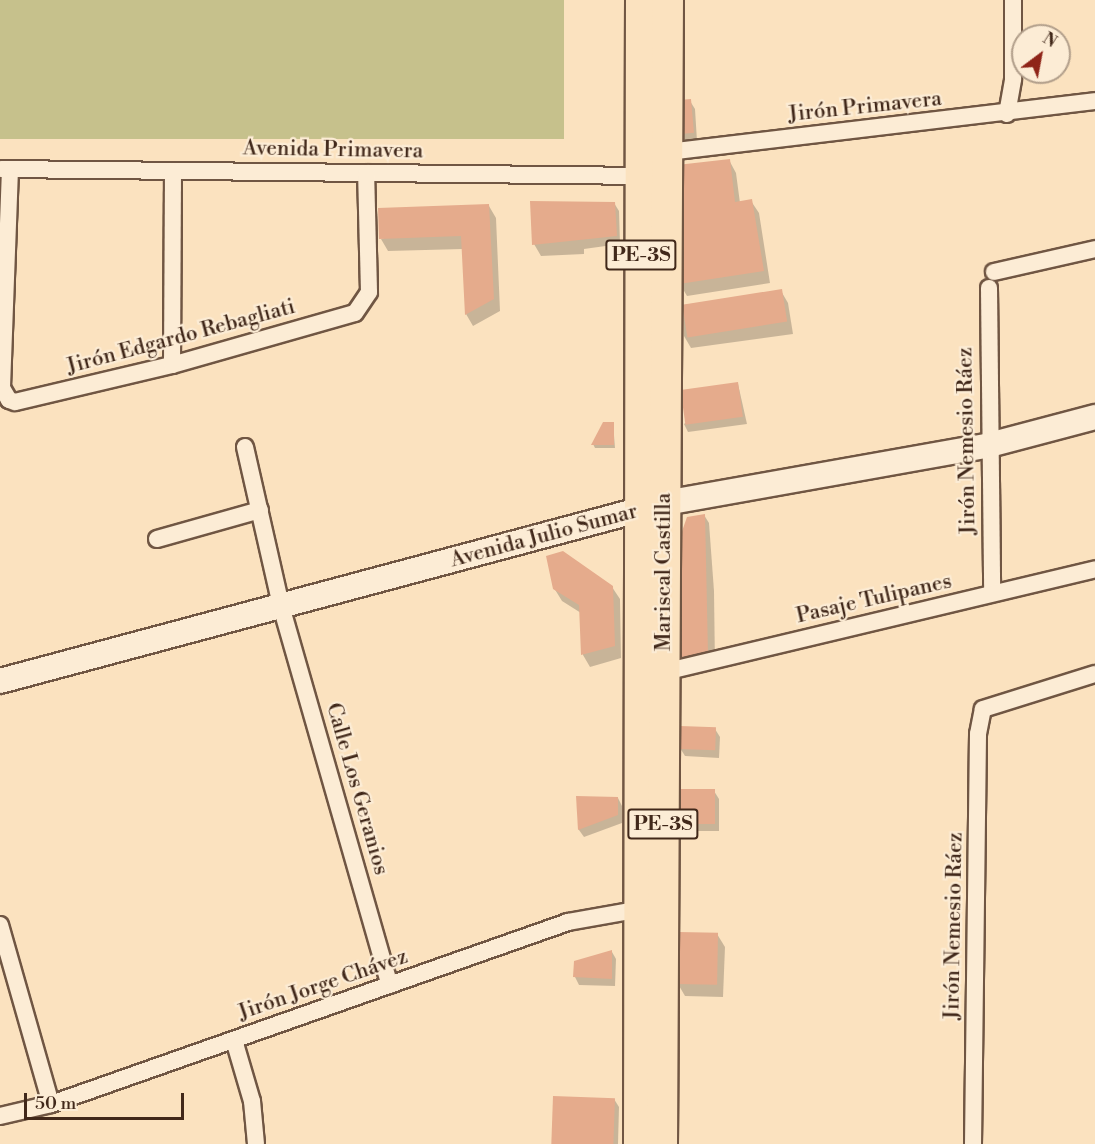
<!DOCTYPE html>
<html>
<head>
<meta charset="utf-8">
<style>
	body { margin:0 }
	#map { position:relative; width:1095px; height:1144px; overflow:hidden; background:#fbe2bf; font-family:"Libre Bodoni",serif }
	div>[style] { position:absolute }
	.green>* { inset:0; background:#c6c18c; transform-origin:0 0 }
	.shadow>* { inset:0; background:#0003 }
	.building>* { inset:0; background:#e5ab8c; transform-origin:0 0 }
	.roads { filter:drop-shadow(2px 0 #705643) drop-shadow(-2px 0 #705643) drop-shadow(0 2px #705643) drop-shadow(0 -2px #705643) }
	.street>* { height:16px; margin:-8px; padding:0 8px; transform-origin:8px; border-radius:8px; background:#fcecd5 }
	.secondary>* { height:24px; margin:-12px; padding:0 12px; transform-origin:12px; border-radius:12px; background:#fcecd5 }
	.highway>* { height:30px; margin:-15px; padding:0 15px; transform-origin:15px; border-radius:15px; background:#fbe2bf }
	span { translate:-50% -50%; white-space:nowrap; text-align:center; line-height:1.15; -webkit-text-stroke:4.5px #fcecd5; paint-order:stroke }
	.shield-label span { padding:2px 4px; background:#fcecd5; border:2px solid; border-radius:4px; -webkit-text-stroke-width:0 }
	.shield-label { font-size:20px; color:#41281a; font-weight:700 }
	.street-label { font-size:21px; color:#41281a }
	.north { position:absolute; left:1011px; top:24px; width:60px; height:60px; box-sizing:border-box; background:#fcecd5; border:2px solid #b19e8a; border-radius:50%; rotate:32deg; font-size:16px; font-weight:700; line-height:24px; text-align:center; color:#41281a }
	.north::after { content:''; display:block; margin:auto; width:21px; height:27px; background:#8f2418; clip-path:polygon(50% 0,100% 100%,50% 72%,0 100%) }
	.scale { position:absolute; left:24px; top:1093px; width:160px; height:27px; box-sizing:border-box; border:3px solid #41281a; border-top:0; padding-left:8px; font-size:18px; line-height:21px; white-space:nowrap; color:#41281a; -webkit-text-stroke:4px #fcecd5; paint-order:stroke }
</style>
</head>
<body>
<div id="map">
	<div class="green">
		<i style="left:0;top:0;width:564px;height:139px"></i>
	</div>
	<div class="shadow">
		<i style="clip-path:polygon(690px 101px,695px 109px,697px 141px,679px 142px)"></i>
		<i style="clip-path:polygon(729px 160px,736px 173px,740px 203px,751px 201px,759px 213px,770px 283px,687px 296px,680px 284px)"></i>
		<i style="clip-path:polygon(614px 203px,619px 211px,620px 244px,584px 249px,584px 254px,541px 256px,534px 244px)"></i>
		<i style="clip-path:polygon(489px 206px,496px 218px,500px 311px,473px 326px,466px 314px,463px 249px,388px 251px,381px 239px)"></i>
		<i style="clip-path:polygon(781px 291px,788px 303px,793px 334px,691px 348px,684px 336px,684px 305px)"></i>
		<i style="clip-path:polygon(738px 384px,747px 424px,688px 432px,684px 424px)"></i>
		<i style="clip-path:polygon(613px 423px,615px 448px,595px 448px,593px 444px)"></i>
		<i style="clip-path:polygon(704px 515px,709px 523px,714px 591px,715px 667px,683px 676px)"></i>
		<i style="clip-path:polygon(612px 587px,620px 599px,621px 658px,590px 667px,583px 655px,581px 613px,562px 601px,554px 588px)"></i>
		<i style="clip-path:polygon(715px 729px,720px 737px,719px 758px,685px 756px,680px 748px)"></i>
		<i style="clip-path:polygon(714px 791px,719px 799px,719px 831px,683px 831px,679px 823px)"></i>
		<i style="clip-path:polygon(577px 797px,618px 798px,622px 806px,622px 823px,584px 837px,579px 830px)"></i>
		<i style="clip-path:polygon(717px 934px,725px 947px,723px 997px,685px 996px,678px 984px)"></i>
		<i style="clip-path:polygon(612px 952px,616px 959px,615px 986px,579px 985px,575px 977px,576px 962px)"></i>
		<i style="clip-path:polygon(614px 1099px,619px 1107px,618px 1144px,553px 1144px)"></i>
	</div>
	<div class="building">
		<i style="left:691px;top:99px;width:34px;height:21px;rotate:85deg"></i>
		<i style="clip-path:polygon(730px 159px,735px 202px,752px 199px,764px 271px,679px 284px,677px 165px)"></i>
		<i style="clip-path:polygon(530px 201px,615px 202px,617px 236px,532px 245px)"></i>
		<i style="clip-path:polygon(489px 204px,494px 299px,465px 315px,461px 236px,379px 239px,378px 208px)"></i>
		<i style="left:782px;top:289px;width:33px;height:101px;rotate:81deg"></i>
		<i style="left:738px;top:382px;width:35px;height:58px;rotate:82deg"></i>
		<i style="clip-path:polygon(603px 422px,614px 422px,614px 445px,591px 445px)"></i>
		<i style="clip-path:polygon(705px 514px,708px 655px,675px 664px,680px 537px,687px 517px)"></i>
		<i style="clip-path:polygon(563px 551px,613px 586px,615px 646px,581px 655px,579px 605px,553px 589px,546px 556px)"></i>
		<i style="left:680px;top:726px;width:36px;height:23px;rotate:2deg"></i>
		<i style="left:677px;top:789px;width:38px;height:35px"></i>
		<i style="clip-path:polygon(576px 796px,618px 797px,618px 815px,578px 830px)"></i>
		<i style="left:678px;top:932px;width:40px;height:52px;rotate:1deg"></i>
		<i style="clip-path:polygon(612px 950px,612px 979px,573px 977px,574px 961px)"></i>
		<i style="left:553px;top:1096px;width:62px;height:48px;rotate:2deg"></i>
	</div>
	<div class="roads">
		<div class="street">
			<i style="left:1007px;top:114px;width:36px;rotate:-80deg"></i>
			<i style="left:1013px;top:79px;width:79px;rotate:-90deg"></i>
			<i style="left:659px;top:153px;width:439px;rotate:-6.8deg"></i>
			<i style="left:1px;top:169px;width:646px;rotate:0.62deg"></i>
			<i style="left:10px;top:169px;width:219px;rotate:92.1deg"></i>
			<i style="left:2px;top:388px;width:14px;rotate:60deg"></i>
			<i style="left:9px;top:400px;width:6px;rotate:18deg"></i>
			<i style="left:15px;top:402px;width:161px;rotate:-13.3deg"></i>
			<i style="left:172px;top:365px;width:190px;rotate:-15.9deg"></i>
			<i style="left:355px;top:313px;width:25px;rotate:-56deg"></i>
			<i style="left:369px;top:292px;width:119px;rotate:-91.4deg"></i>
			<i style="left:994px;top:272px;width:104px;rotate:-12.8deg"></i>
			<i style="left:989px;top:288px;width:305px;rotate:89.4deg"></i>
			<i style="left:172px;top:365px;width:194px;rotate:-89.7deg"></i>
			<i style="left:245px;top:447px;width:163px;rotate:77.2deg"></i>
			<i style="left:281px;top:606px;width:394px;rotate:74deg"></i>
			<i style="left:157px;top:539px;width:107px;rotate:-15.7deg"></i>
			<i style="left:664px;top:672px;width:443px;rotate:-13.4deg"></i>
			<i style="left:0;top:925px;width:186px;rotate:74.1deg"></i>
			<i style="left:234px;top:1040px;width:64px;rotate:73.6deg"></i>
			<i style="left:252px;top:1101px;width:43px;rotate:84.7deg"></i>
			<i style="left:0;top:1116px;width:52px;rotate:-13.2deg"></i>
			<i style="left:51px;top:1104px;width:548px;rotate:-19.39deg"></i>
			<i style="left:568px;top:922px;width:80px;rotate:-10deg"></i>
			<i style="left:973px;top:1144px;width:410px;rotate:-89.3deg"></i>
			<i style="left:978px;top:734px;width:25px;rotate:-79deg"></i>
			<i style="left:983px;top:709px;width:117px;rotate:-17.4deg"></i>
		</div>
		<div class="secondary">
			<i style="left:0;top:681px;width:688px;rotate:-14.99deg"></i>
			<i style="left:665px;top:503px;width:329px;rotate:-10.1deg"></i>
			<i style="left:989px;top:445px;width:110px;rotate:-14.8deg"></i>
		</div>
		<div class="highway">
			<i style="left:639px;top:1144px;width:1144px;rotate:-89.9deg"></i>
			<i style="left:662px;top:1144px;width:1144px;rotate:-89.7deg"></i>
		</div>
	</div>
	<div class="shield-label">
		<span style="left:641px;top:255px">PE-3S</span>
		<span style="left:663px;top:824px">PE-3S</span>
	</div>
	<div class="street-label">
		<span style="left:865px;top:107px;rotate:-6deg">Jirón Primavera</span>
		<span style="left:333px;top:150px;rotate:1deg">Avenida Primavera</span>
		<span style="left:181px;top:337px;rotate:-15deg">Jirón Edgardo Rebagliati</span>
		<span style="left:967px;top:441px;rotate:-91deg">Jirón Nemesio Ráez</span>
		<span style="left:544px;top:536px;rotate:-15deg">Avenida Julio Sumar</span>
		<span style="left:664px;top:572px;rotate:-90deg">Mariscal Castilla</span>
		<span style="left:874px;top:599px;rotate:-13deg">Pasaje Tulipanes</span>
		<span style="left:357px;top:789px;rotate:74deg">Calle Los Geranios</span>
		<span style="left:954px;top:926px;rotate:-89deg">Jirón Nemesio Ráez</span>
		<span style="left:323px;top:985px;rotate:-19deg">Jirón Jorge Chávez</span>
	</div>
	<div class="north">N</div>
	<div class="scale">50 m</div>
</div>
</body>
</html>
